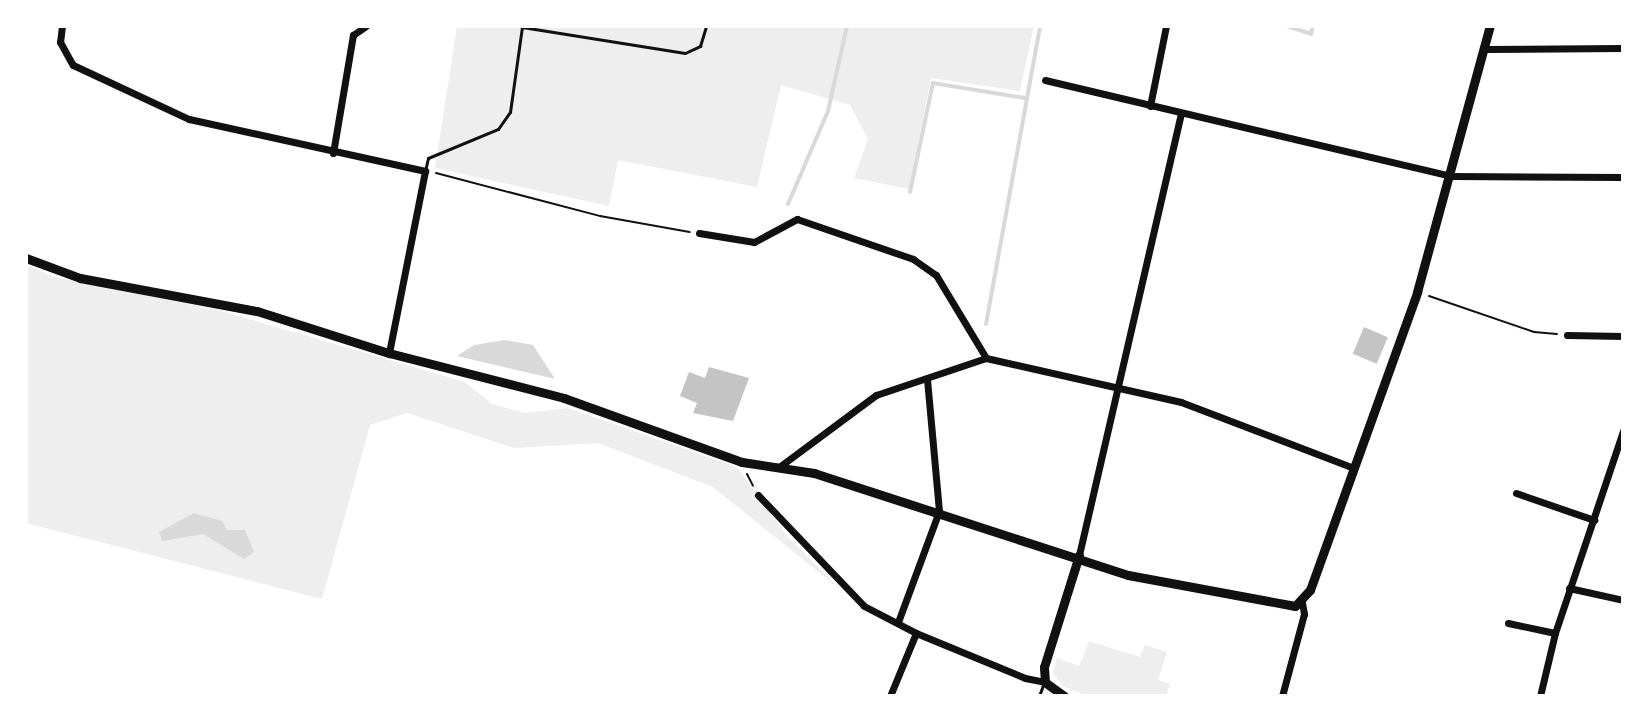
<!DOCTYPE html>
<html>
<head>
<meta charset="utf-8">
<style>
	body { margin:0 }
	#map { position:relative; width:1649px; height:722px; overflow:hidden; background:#fff; font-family:Montserrat,sans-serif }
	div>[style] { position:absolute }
	.green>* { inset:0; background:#eee }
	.water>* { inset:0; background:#d9d9d9 }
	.stream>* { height:4px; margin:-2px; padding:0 2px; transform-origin:2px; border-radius:2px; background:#d9d9d9 }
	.building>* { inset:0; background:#c4c4c4; transform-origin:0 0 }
	.path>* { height:2px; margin:-1px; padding:0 1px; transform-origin:1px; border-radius:1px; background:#111 }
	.service>* { height:3px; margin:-1.5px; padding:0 1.5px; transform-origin:1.5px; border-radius:1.5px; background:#111 }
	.minor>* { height:7px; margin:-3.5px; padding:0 3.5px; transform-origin:3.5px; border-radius:3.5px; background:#111 }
	.tertiary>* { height:9px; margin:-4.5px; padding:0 4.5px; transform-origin:4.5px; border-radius:4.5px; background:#111 }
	span { translate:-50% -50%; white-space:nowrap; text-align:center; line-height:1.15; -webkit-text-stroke:8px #fff; paint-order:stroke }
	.frame { position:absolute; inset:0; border:28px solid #fff; pointer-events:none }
</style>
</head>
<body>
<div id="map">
	<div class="green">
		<i style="clip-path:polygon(457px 26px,1034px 26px,1020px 91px,931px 78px,909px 189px,854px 178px,868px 139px,850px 105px,781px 85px,757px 187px,618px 160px,609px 206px,435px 168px)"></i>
		<i style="clip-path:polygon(26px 265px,55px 277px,218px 310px,465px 382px,492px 404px,525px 413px,568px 408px,737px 467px,787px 536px,841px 590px,713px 487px,598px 443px,514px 448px,407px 413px,370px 425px,322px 599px,26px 523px)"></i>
		<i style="clip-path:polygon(1089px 641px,1140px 657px,1145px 645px,1167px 652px,1158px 680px,1170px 684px,1166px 696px,1087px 696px,1063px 686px,1053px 674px,1057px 658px,1079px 666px)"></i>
	</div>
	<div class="water">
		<i style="clip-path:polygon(505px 340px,533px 345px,555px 379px,457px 356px,474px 345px)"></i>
		<i style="clip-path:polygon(194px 513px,222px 521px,227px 530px,245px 530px,254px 552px,244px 559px,203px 534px,162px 541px,159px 532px)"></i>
	</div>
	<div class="stream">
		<i style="left:1287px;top:26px;width:25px;rotate:18deg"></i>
		<i style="left:1311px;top:34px;width:8px;rotate:-76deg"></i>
		<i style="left:910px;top:192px;width:111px;rotate:-78.1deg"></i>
		<i style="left:933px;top:83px;width:93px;rotate:9.3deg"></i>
		<i style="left:788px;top:204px;width:101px;rotate:-66.7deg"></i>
		<i style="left:828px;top:111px;width:87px;rotate:-77.4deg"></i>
		<i style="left:986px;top:324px;width:303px;rotate:-79.7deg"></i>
	</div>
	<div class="building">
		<i style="left:1364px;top:327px;width:26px;height:29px;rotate:23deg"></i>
		<i style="clip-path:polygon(709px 367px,749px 378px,733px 421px,693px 413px,697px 403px,680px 396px,689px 372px,705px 378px)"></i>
	</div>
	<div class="path">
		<i style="left:436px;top:173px;width:170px;rotate:14.7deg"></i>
		<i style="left:600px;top:216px;width:91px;rotate:10.1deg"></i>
		<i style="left:1429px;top:296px;width:111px;rotate:18.9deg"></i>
		<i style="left:1534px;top:332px;width:23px;rotate:5deg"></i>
		<i style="left:747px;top:474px;width:13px;rotate:63deg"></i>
	</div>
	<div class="service">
		<i style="left:522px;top:27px;width:165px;rotate:9.1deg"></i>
		<i style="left:685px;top:53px;width:17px;rotate:-25deg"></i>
		<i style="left:700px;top:46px;width:21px;rotate:-73deg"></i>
		<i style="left:425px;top:171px;width:13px;rotate:-77deg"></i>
		<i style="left:428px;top:158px;width:76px;rotate:-22.5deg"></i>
		<i style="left:498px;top:129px;width:21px;rotate:-55deg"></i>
		<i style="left:510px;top:112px;width:86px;rotate:-82deg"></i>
		<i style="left:1039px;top:696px;width:12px;rotate:-70deg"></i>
	</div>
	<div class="minor">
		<i style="left:62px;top:26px;width:16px;rotate:97deg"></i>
		<i style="left:60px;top:42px;width:26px;rotate:61deg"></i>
		<i style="left:73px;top:65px;width:128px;rotate:25deg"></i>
		<i style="left:189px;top:119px;width:242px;rotate:12.4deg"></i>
		<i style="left:425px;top:171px;width:186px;rotate:101.2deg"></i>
		<i style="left:1487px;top:49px;width:136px;rotate:-0.4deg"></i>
		<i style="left:1045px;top:80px;width:417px;rotate:13.3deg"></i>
		<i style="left:1451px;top:176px;width:172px;rotate:0.3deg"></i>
		<i style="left:1150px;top:106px;width:82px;rotate:-78.7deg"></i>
		<i style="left:333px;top:153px;width:120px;rotate:-80.4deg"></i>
		<i style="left:353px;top:35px;width:16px;rotate:-35deg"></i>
		<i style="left:699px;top:233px;width:56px;rotate:9.3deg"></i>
		<i style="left:754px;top:242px;width:49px;rotate:-28.1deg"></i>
		<i style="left:797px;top:219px;width:123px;rotate:19deg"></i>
		<i style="left:913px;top:259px;width:28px;rotate:35deg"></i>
		<i style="left:936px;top:275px;width:97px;rotate:58.9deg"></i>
		<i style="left:1567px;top:335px;width:56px;rotate:1deg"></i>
		<i style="left:779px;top:467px;width:121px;rotate:-36.6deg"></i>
		<i style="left:876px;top:395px;width:116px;rotate:-18.6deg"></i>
		<i style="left:986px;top:358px;width:200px;rotate:12.7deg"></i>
		<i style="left:1181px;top:402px;width:185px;rotate:20.9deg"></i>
		<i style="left:1516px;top:493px;width:83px;rotate:19.1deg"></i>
		<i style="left:758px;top:495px;width:153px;rotate:46.3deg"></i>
		<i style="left:864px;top:606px;width:59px;rotate:27.4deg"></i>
		<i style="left:916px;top:633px;width:118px;rotate:22.4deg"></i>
		<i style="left:1025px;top:678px;width:20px;rotate:11deg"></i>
		<i style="left:1079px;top:555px;width:454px;rotate:-77deg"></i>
		<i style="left:1569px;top:588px;width:55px;rotate:12.5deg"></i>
		<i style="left:898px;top:622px;width:118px;rotate:-69.7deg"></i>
		<i style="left:939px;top:511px;width:133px;rotate:-95.2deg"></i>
		<i style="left:1508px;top:623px;width:48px;rotate:12deg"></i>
		<i style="left:890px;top:696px;width:68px;rotate:-67.6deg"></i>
		<i style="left:1282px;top:696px;width:85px;rotate:-75deg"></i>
		<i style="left:1304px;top:614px;width:11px;rotate:-100deg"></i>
		<i style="left:1540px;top:696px;width:65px;rotate:-76.6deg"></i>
		<i style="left:1555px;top:633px;width:213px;rotate:-71.4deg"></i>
	</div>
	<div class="tertiary">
		<i style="left:26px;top:258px;width:58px;rotate:20.3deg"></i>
		<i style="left:80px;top:278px;width:180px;rotate:10.6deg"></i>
		<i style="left:257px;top:311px;width:139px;rotate:17.7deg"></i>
		<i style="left:389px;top:353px;width:181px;rotate:14.4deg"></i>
		<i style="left:564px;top:398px;width:189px;rotate:19.8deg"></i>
		<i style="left:742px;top:462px;width:73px;rotate:8.7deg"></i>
		<i style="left:814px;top:473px;width:330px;rotate:18deg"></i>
		<i style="left:1128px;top:575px;width:170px;rotate:10.5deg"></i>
		<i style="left:1295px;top:606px;width:22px;rotate:-47deg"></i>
		<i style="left:1310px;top:590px;width:317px;rotate:-70.2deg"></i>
		<i style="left:1417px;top:292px;width:276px;rotate:-74.7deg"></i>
		<i style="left:1064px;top:696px;width:24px;rotate:-144deg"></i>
		<i style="left:1045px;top:682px;width:15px;rotate:-94deg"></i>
		<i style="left:1044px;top:667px;width:117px;rotate:-72.6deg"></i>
	</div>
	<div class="frame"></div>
</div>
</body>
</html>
